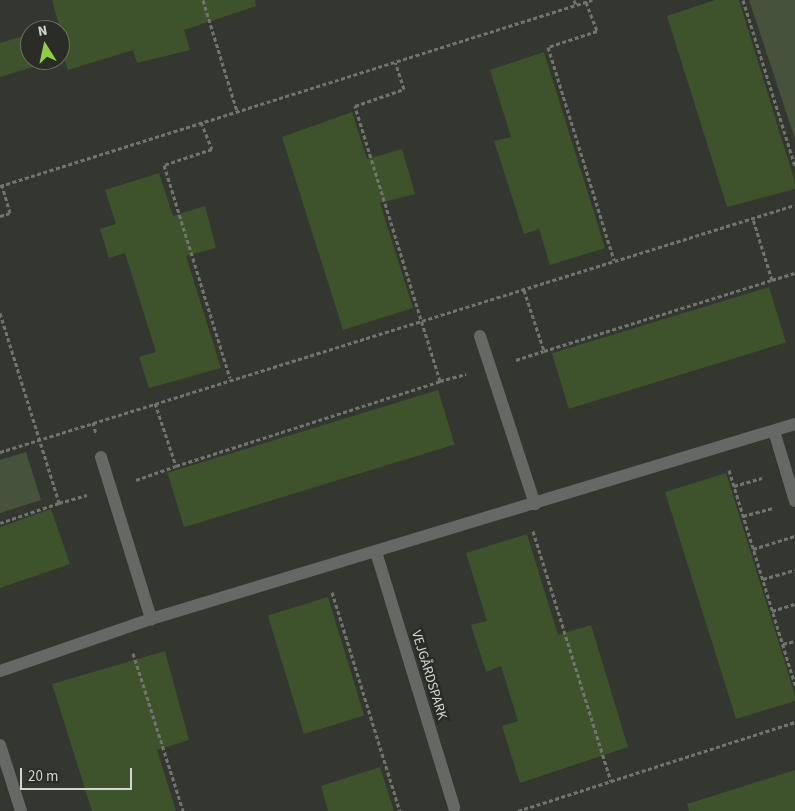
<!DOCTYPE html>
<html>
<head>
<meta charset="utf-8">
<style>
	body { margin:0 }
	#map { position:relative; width:795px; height:811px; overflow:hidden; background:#333730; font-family:"Source Sans 3",sans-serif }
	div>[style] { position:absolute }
	.green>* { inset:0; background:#46523b }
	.building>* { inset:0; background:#3e522b; transform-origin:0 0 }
	.path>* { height:3px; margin-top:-1.5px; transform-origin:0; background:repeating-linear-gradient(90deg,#72756f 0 4px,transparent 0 6.5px) }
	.minor>* { height:12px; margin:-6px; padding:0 6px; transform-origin:6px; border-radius:6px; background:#666865 }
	span { translate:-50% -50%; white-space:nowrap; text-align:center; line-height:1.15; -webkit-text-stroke:5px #292d26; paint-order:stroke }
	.street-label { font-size:14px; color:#d2d5d0 }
	.north { position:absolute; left:20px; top:20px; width:50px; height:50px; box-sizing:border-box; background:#292d26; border:1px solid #6d706a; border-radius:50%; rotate:350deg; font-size:14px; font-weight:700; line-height:20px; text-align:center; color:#d2d5d0 }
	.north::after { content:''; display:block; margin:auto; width:18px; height:22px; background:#8ece43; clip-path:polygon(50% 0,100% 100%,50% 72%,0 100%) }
	.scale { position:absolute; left:20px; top:768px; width:112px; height:22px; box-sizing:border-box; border:2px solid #d2d5d0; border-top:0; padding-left:6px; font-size:15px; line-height:18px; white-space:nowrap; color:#d2d5d0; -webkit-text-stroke:4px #292d26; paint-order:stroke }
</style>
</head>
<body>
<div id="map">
	<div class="green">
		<i style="clip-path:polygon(749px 0,795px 0,795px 139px)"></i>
		<i style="clip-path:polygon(26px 452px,41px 500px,0 513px,0 460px)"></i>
	</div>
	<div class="building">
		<i style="clip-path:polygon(52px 0,255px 0,256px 6px,184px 30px,190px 50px,137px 63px,133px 50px,68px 70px,64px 58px,60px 59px,60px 30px,42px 30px,59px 25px)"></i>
		<i style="clip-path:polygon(715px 0,739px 0,795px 182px,795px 189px,727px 207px,667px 16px)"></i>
		<i style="clip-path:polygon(30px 34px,30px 60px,56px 60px,0 77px,0 43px)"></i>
		<i style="clip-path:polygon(544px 52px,605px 248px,550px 265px,539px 229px,524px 234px,494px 141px,511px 137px,490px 70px)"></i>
		<i style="clip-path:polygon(352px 112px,367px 159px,402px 149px,415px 194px,380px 203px,413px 308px,343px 330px,282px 137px)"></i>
		<i style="clip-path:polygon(159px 173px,173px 216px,205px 206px,216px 248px,186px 256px,221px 368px,149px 388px,139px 357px,156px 352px,125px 253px,109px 258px,100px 229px,116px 224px,105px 190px)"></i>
		<i style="left:769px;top:287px;width:58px;height:227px;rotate:73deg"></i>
		<i style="left:438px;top:390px;width:57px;height:283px;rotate:73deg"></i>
		<i style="clip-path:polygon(726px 473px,795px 695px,795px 701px,736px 719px,665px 492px)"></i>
		<i style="clip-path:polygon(51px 509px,70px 564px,0 588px,0 527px)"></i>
		<i style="clip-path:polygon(527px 534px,558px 635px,591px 625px,628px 747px,520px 783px,502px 726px,518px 721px,501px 666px,486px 672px,471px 625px,487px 621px,466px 553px)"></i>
		<i style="left:328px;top:597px;width:124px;height:63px;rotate:73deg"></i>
		<i style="clip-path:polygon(165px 651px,189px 740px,157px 750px,176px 811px,92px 811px,52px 684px)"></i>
		<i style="clip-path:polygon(380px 767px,394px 811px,328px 811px,321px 786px)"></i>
		<i style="clip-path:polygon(795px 770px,795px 811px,689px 811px,687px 804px)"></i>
	</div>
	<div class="path">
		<i style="left:203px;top:0;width:116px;rotate:73deg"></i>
		<i style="left:574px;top:0;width:5px;rotate:68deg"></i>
		<i style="left:743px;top:0;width:174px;rotate:72.6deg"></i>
		<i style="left:586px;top:2px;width:31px;rotate:69deg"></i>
		<i style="left:597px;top:31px;width:52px;rotate:161.9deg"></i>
		<i style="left:548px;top:47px;width:223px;rotate:72.8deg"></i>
		<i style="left:201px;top:122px;width:29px;rotate:68deg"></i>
		<i style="left:212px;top:149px;width:51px;rotate:161.6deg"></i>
		<i style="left:164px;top:165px;width:223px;rotate:72.8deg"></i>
		<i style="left:0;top:186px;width:621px;rotate:-17.44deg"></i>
		<i style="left:0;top:216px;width:10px;rotate:-17deg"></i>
		<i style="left:10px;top:213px;width:29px;rotate:-106deg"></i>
		<i style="left:772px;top:280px;width:24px;rotate:-17deg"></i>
		<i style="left:524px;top:290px;width:64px;rotate:71.8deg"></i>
		<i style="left:544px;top:351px;width:239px;rotate:-17.3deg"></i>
		<i style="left:772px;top:280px;width:64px;rotate:-107.3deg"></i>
		<i style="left:0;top:313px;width:199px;rotate:72.7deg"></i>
		<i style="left:59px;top:503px;width:62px;rotate:161.3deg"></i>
		<i style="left:516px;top:360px;width:29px;rotate:-18deg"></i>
		<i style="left:440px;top:381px;width:27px;rotate:-15deg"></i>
		<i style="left:155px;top:403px;width:66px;rotate:71.6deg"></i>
		<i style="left:176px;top:466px;width:277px;rotate:-17.8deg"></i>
		<i style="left:440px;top:381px;width:288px;rotate:-107.2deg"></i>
		<i style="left:355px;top:106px;width:52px;rotate:-19.1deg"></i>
		<i style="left:404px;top:89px;width:28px;rotate:-108deg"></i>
		<i style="left:93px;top:422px;width:12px;rotate:76deg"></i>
		<i style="left:0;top:452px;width:832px;rotate:-17.26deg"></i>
		<i style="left:729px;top:470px;width:225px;rotate:72.9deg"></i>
		<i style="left:136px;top:480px;width:42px;rotate:-19.3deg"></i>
		<i style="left:734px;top:486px;width:29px;rotate:-16deg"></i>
		<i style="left:59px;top:503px;width:29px;rotate:-16deg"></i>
		<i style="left:743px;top:516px;width:30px;rotate:-15deg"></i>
		<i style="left:533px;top:531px;width:262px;rotate:72.7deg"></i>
		<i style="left:753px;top:549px;width:44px;rotate:-17.2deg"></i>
		<i style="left:763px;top:579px;width:33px;rotate:-16deg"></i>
		<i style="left:332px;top:592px;width:229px;rotate:72.8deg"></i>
		<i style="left:772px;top:611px;width:24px;rotate:-17deg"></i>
		<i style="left:783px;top:644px;width:12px;rotate:-14deg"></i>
		<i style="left:133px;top:653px;width:166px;rotate:72.4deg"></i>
		<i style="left:518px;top:811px;width:291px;rotate:-17.8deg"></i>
	</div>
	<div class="minor">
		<i style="left:480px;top:336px;width:177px;rotate:71.9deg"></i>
		<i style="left:774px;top:431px;width:73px;rotate:73.3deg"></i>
		<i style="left:101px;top:457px;width:170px;rotate:72.8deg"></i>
		<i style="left:376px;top:552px;width:267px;rotate:73deg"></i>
		<i style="left:0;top:671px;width:160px;rotate:-19deg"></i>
		<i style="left:151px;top:619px;width:673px;rotate:-16.85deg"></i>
		<i style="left:0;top:745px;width:69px;rotate:72.3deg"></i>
	</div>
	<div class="street-label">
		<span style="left:429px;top:675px;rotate:73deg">VEJGÅRDSPARK</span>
	</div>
	<div class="north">N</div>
	<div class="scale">20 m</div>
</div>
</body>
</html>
